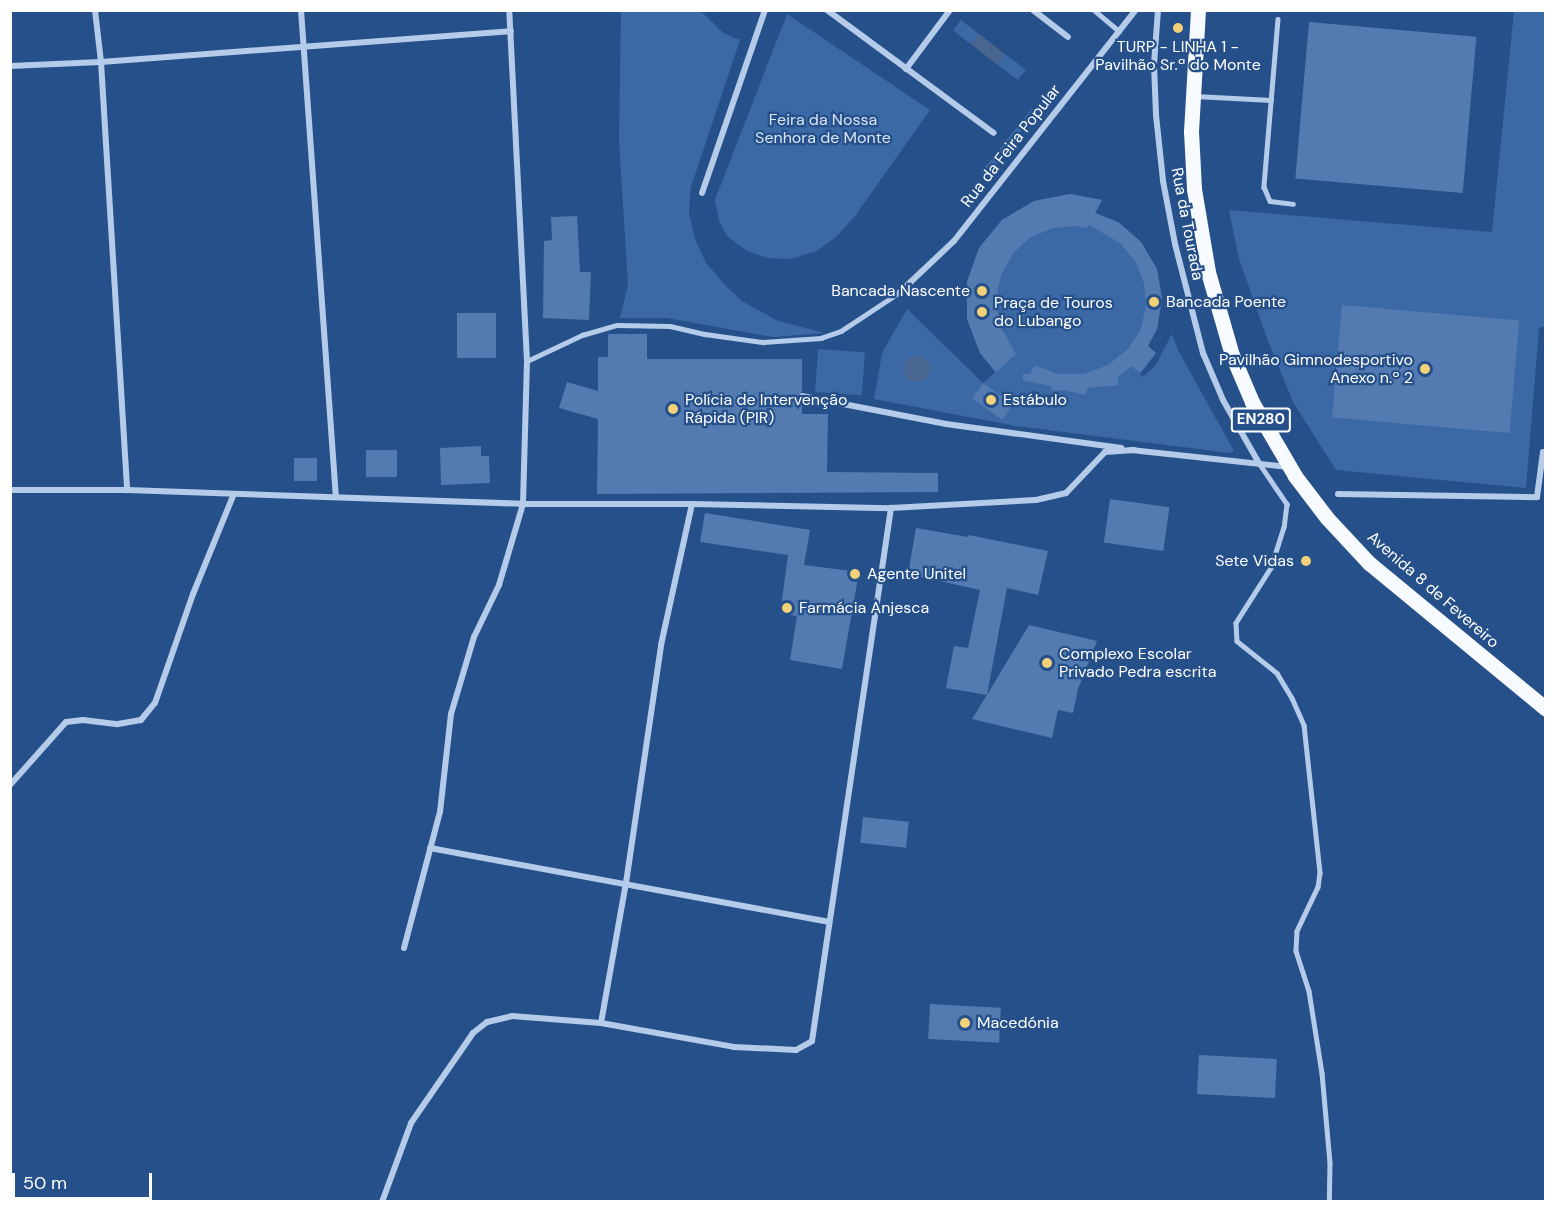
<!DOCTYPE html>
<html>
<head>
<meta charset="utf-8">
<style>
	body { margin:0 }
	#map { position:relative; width:1556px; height:1212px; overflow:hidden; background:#26508a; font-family:"DM Sans",sans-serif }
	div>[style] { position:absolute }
	.green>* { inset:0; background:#3b69a6; transform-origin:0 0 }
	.water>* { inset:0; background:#496690; transform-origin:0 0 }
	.round { border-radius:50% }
	.building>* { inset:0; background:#537bb2; transform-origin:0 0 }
	.lane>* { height:4.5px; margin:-2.25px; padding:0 2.25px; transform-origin:2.25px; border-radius:2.25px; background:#b4cbe9 }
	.street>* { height:6px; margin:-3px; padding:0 3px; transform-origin:3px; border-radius:3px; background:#b4cbe9 }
	.primary>* { height:15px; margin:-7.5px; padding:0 7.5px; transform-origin:7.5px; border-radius:7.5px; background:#f7fafe }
	.dots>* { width:16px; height:16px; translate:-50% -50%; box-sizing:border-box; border:3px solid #26508a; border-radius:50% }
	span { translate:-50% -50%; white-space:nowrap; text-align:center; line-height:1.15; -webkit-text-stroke:4.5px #26508a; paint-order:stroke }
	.shield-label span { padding:2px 4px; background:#26508a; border:2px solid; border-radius:4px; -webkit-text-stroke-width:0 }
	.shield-label { font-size:15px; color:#fff; font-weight:700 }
	.poi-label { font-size:16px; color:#fff }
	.right { translate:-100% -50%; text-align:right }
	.left { translate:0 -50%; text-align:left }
	.park-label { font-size:16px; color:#d8e5f7 }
	.street-label { font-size:16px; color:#fff }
	.frame { position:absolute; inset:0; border:12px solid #fff; pointer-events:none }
	.scale { position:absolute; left:12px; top:1173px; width:140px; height:27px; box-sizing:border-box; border:3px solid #fff; border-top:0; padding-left:8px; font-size:18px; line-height:21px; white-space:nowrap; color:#fff; -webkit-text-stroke:4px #26508a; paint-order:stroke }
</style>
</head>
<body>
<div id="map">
	<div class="green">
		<i style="clip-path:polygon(621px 11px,701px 11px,723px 33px,740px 40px,691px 187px,689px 212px,695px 239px,706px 263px,726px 286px,742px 301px,778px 321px,825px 333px,773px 337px,667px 318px,620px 318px,628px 285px,619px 140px)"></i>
		<i style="clip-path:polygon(1514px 11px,1545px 11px,1546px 325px,1539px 328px,1526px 488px,1336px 470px,1293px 402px,1268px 341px,1239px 259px,1229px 210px,1492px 232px)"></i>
		<i style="clip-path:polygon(787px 14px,930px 110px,855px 216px,837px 236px,817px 251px,791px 259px,767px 258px,747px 251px,727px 236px,719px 221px,715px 200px)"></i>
		<i style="left:961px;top:20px;width:23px;height:13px;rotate:38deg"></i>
		<i style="left:1005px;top:54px;width:26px;height:13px;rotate:37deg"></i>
		<i style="clip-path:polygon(1032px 108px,1035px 114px,1033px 117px,988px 176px,981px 178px,982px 171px)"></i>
		<i style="clip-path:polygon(1070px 194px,1102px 200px,1095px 213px,1118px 222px,1141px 242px,1157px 269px,1162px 299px,1157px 329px,1148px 346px,1156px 353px,1140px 374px,1143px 377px,1155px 366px,1172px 334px,1179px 352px,1234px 451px,1230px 453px,1016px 426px,874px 399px,882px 353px,907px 309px,983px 383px,995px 372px,980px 353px,967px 319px,967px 282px,979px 248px,1002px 220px,1034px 201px)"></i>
		<i style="left:818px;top:349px;width:47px;height:43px;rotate:4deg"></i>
	</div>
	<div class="water">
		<i style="left:979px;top:34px;width:33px;height:13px;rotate:38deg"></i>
		<i class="round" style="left:904px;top:356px;width:26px;height:26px"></i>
	</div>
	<div class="building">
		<i style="left:1309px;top:22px;width:168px;height:157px;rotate:5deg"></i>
		<i style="clip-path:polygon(1070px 194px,1102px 200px,1095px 213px,1118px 222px,1141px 242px,1157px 269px,1162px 299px,1157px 329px,1148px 346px,1156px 353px,1140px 373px,1131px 366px,1118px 377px,1118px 385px,1088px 388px,1085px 395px,1064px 390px,1052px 391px,1051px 386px,1023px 380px,1023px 374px,1030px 374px,1035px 365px,1057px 374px,1084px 374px,1108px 365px,1128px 349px,1141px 329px,1146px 306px,1144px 283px,1135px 261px,1120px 243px,1089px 225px,1087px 228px,1077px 226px,1053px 228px,1031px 237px,1014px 252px,1001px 275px,996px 300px,1000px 326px,1016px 354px,996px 372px,980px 353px,967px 319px,967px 282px,979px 248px,1002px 220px,1034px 201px)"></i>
		<i style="clip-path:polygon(577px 216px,580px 272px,591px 272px,589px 320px,543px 318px,544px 241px,552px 240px,551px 217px)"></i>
		<i style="left:1342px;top:305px;width:178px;height:113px;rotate:5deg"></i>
		<i style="left:457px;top:313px;width:39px;height:45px"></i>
		<i style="clip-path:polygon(608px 334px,647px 334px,647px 359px,802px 359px,802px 391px,797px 397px,802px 401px,802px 414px,828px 414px,827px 472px,938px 473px,938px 492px,597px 494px,598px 419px,559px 408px,567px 382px,598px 391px,598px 357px,608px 357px)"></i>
		<i style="left:983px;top:383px;width:37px;height:19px;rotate:35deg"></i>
		<i style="clip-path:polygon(481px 446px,481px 456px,489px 456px,490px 483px,441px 485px,440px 448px)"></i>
		<i style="left:366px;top:450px;width:31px;height:27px"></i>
		<i style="left:317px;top:458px;width:23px;height:23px;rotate:90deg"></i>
		<i style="left:1110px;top:499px;width:60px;height:44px;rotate:8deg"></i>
		<i style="clip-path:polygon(705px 513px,810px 530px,804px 565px,859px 572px,842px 669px,790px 660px,797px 616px,780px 614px,788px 555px,700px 542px)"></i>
		<i style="clip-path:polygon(916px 528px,968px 537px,969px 535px,1048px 551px,1038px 595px,1007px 588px,987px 695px,1029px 625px,1097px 641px,1078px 689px,1073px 713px,1058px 710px,1052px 738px,972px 719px,987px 695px,946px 688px,954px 646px,968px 648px,980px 590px,908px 574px)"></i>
		<i style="left:863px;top:817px;width:46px;height:26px;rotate:6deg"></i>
		<i style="left:930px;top:1004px;width:71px;height:35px;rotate:3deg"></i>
		<i style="left:1199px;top:1055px;width:78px;height:39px;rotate:3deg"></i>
	</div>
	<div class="lane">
		<i style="left:1094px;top:10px;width:33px;rotate:40deg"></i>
		<i style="left:1278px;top:19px;width:169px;rotate:94.8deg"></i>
		<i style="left:1264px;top:187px;width:15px;rotate:67deg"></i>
		<i style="left:1270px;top:201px;width:23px;rotate:7deg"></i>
		<i style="left:1195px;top:96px;width:76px;rotate:3deg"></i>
		<i style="left:527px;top:361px;width:61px;rotate:-25.3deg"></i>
		<i style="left:582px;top:335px;width:36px;rotate:-16deg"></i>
		<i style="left:617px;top:325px;width:53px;rotate:1.1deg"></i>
		<i style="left:670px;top:326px;width:36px;rotate:13deg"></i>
		<i style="left:705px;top:334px;width:59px;rotate:7.9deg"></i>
		<i style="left:763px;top:342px;width:58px;rotate:-3.9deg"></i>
		<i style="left:821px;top:338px;width:21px;rotate:-19deg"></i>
		<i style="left:841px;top:331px;width:71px;rotate:-33.5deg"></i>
		<i style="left:1259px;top:463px;width:50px;rotate:55.7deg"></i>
		<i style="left:1287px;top:504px;width:23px;rotate:97deg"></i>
		<i style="left:1284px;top:527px;width:43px;rotate:107.6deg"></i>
		<i style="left:1271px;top:568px;width:65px;rotate:122.5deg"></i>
		<i style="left:1236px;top:623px;width:18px;rotate:87deg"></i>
		<i style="left:1237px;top:641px;width:51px;rotate:38.7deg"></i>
		<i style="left:1277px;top:673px;width:29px;rotate:59deg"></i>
		<i style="left:1292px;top:698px;width:30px;rotate:66deg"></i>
		<i style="left:1304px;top:725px;width:149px;rotate:83.8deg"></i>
		<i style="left:1320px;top:873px;width:14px;rotate:98deg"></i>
		<i style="left:1318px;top:887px;width:49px;rotate:115.5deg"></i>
		<i style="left:1297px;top:931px;width:20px;rotate:93deg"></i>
		<i style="left:1296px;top:951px;width:42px;rotate:72deg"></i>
		<i style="left:1309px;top:991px;width:83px;rotate:81deg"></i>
		<i style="left:1322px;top:1073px;width:90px;rotate:84.9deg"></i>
		<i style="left:1330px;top:1163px;width:39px;rotate:91deg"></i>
	</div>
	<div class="street">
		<i style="left:95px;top:10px;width:52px;rotate:83.4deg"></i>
		<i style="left:101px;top:62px;width:429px;rotate:86.5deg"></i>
		<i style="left:301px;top:10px;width:488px;rotate:85.9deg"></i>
		<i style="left:827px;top:10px;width:207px;rotate:36.4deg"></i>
		<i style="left:1033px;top:10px;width:44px;rotate:37.6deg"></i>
		<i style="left:1158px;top:10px;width:55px;rotate:94.2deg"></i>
		<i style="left:1154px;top:65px;width:50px;rotate:87.7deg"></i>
		<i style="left:1156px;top:115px;width:66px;rotate:83.9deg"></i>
		<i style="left:1163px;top:181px;width:64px;rotate:79.2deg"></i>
		<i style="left:1175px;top:244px;width:113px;rotate:75.6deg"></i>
		<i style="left:1203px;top:353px;width:51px;rotate:66.9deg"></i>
		<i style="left:1223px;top:400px;width:73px;rotate:60.3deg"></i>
		<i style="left:10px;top:66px;width:91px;rotate:-2.5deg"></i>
		<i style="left:101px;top:62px;width:411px;rotate:-4.3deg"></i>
		<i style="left:906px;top:69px;width:74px;rotate:-53.3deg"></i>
		<i style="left:702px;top:193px;width:194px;rotate:-71deg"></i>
		<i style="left:900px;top:292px;width:74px;rotate:-43.4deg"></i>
		<i style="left:954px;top:241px;width:294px;rotate:-51.8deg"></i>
		<i style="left:802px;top:396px;width:147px;rotate:11deg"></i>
		<i style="left:946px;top:424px;width:177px;rotate:7.8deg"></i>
		<i style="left:1131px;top:450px;width:158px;rotate:6.2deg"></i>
		<i style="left:10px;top:490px;width:117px"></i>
		<i style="left:127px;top:490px;width:396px;rotate:2deg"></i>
		<i style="left:523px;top:504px;width:169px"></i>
		<i style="left:692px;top:504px;width:199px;rotate:1.2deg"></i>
		<i style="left:891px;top:508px;width:145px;rotate:-3.2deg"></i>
		<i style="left:1036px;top:500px;width:31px;rotate:-13deg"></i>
		<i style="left:1066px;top:493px;width:57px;rotate:-46.4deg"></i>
		<i style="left:1105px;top:452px;width:29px;rotate:-4deg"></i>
		<i style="left:1338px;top:494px;width:199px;rotate:0.9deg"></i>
		<i style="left:1537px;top:497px;width:45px;rotate:-82.4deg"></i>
		<i style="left:1543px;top:452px;width:3px"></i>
		<i style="left:10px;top:785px;width:84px;rotate:-48.4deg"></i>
		<i style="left:66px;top:722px;width:17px;rotate:-7deg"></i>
		<i style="left:83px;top:720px;width:35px;rotate:7deg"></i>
		<i style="left:118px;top:724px;width:23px;rotate:-10deg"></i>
		<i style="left:141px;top:720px;width:22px;rotate:-51deg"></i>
		<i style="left:155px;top:703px;width:115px;rotate:-70.8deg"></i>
		<i style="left:193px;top:594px;width:106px;rotate:-67.8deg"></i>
		<i style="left:430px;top:848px;width:405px;rotate:10.5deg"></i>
		<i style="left:404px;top:948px;width:141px;rotate:-75.2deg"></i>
		<i style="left:440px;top:812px;width:99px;rotate:-83.6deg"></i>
		<i style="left:451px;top:714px;width:80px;rotate:-73.4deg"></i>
		<i style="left:474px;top:637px;width:58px;rotate:-64.3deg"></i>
		<i style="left:499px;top:585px;width:84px;rotate:-73.5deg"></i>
		<i style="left:523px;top:504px;width:143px;rotate:-88.4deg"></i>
		<i style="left:527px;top:361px;width:351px;rotate:-92.9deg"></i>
		<i style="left:601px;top:1023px;width:142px;rotate:-79.9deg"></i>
		<i style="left:626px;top:883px;width:241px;rotate:-81.6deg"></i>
		<i style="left:661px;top:645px;width:144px;rotate:-77.6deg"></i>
		<i style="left:382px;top:1202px;width:84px;rotate:-69.8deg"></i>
		<i style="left:411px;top:1123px;width:109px;rotate:-55.4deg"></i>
		<i style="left:473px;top:1033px;width:18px;rotate:-38deg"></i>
		<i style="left:487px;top:1022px;width:26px;rotate:-13deg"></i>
		<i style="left:512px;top:1016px;width:89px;rotate:4.5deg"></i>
		<i style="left:601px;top:1023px;width:135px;rotate:10.2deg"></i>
		<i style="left:734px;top:1047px;width:62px;rotate:2.8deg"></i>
		<i style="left:796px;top:1050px;width:18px;rotate:-29deg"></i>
		<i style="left:812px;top:1041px;width:539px;rotate:-81.57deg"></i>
	</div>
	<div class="primary">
		<i style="left:1198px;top:10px;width:121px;rotate:93.3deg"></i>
		<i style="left:1191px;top:131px;width:58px;rotate:87deg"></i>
		<i style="left:1194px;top:189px;width:84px;rotate:80.4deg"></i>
		<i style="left:1208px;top:272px;width:86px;rotate:73.9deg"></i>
		<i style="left:1232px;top:355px;width:51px;rotate:66.9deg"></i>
		<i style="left:1252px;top:402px;width:86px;rotate:59.8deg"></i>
		<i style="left:1295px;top:476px;width:53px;rotate:52.7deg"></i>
		<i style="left:1327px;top:518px;width:62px;rotate:47deg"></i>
		<i style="left:1369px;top:563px;width:229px;rotate:39.5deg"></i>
	</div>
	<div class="dots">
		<i style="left:1178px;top:28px;background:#f2d279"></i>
		<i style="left:982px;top:291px;background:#f2d279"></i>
		<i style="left:1154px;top:302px;background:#f2d279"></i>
		<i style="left:982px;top:312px;background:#f2d279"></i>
		<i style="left:1425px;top:369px;background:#f2d279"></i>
		<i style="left:991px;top:400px;background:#f2d279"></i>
		<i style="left:673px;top:409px;background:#f2d279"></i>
		<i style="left:1306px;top:561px;background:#f2d279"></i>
		<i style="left:855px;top:574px;background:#f2d279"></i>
		<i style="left:787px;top:608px;background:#f2d279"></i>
		<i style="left:1047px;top:663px;background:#f2d279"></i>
		<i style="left:965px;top:1023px;background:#f2d279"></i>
	</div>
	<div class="shield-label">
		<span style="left:1261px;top:420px">EN280</span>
	</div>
	<div class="poi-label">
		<span style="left:1178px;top:56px">TURP - LINHA 1 -<br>Pavilhão Sr.ª do Monte</span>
		<span class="right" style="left:970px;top:291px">Bancada Nascente</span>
		<span class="left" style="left:1166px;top:302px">Bancada Poente</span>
		<span class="left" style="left:994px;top:312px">Praça de Touros<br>do Lubango</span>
		<span class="right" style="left:1413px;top:369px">Pavilhão Gimnodesportivo<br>Anexo n.º 2</span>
		<span class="left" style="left:685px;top:409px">Polícia de Intervenção<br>Rápida (PIR)</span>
		<span class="left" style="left:1003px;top:400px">Estábulo</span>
		<span class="right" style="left:1294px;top:561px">Sete Vidas</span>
		<span class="left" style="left:867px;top:574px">Agente Unitel</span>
		<span class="left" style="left:799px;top:608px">Farmácia Anjesca</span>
		<span class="left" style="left:1059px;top:663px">Complexo Escolar<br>Privado Pedra escrita</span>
		<span class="left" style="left:977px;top:1023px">Macedónia</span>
	</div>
	<div class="park-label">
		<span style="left:823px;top:129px">Feira da Nossa<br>Senhora de Monte</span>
	</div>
	<div class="street-label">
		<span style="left:1011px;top:146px;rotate:-52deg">Rua da Feira Popular</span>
		<span style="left:1187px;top:224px;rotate:79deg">Rua da Tourada</span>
		<span style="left:1433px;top:590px;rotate:41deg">Avenida 8 de Fevereiro</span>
	</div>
	<div class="frame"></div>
	<div class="scale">50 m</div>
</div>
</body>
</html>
